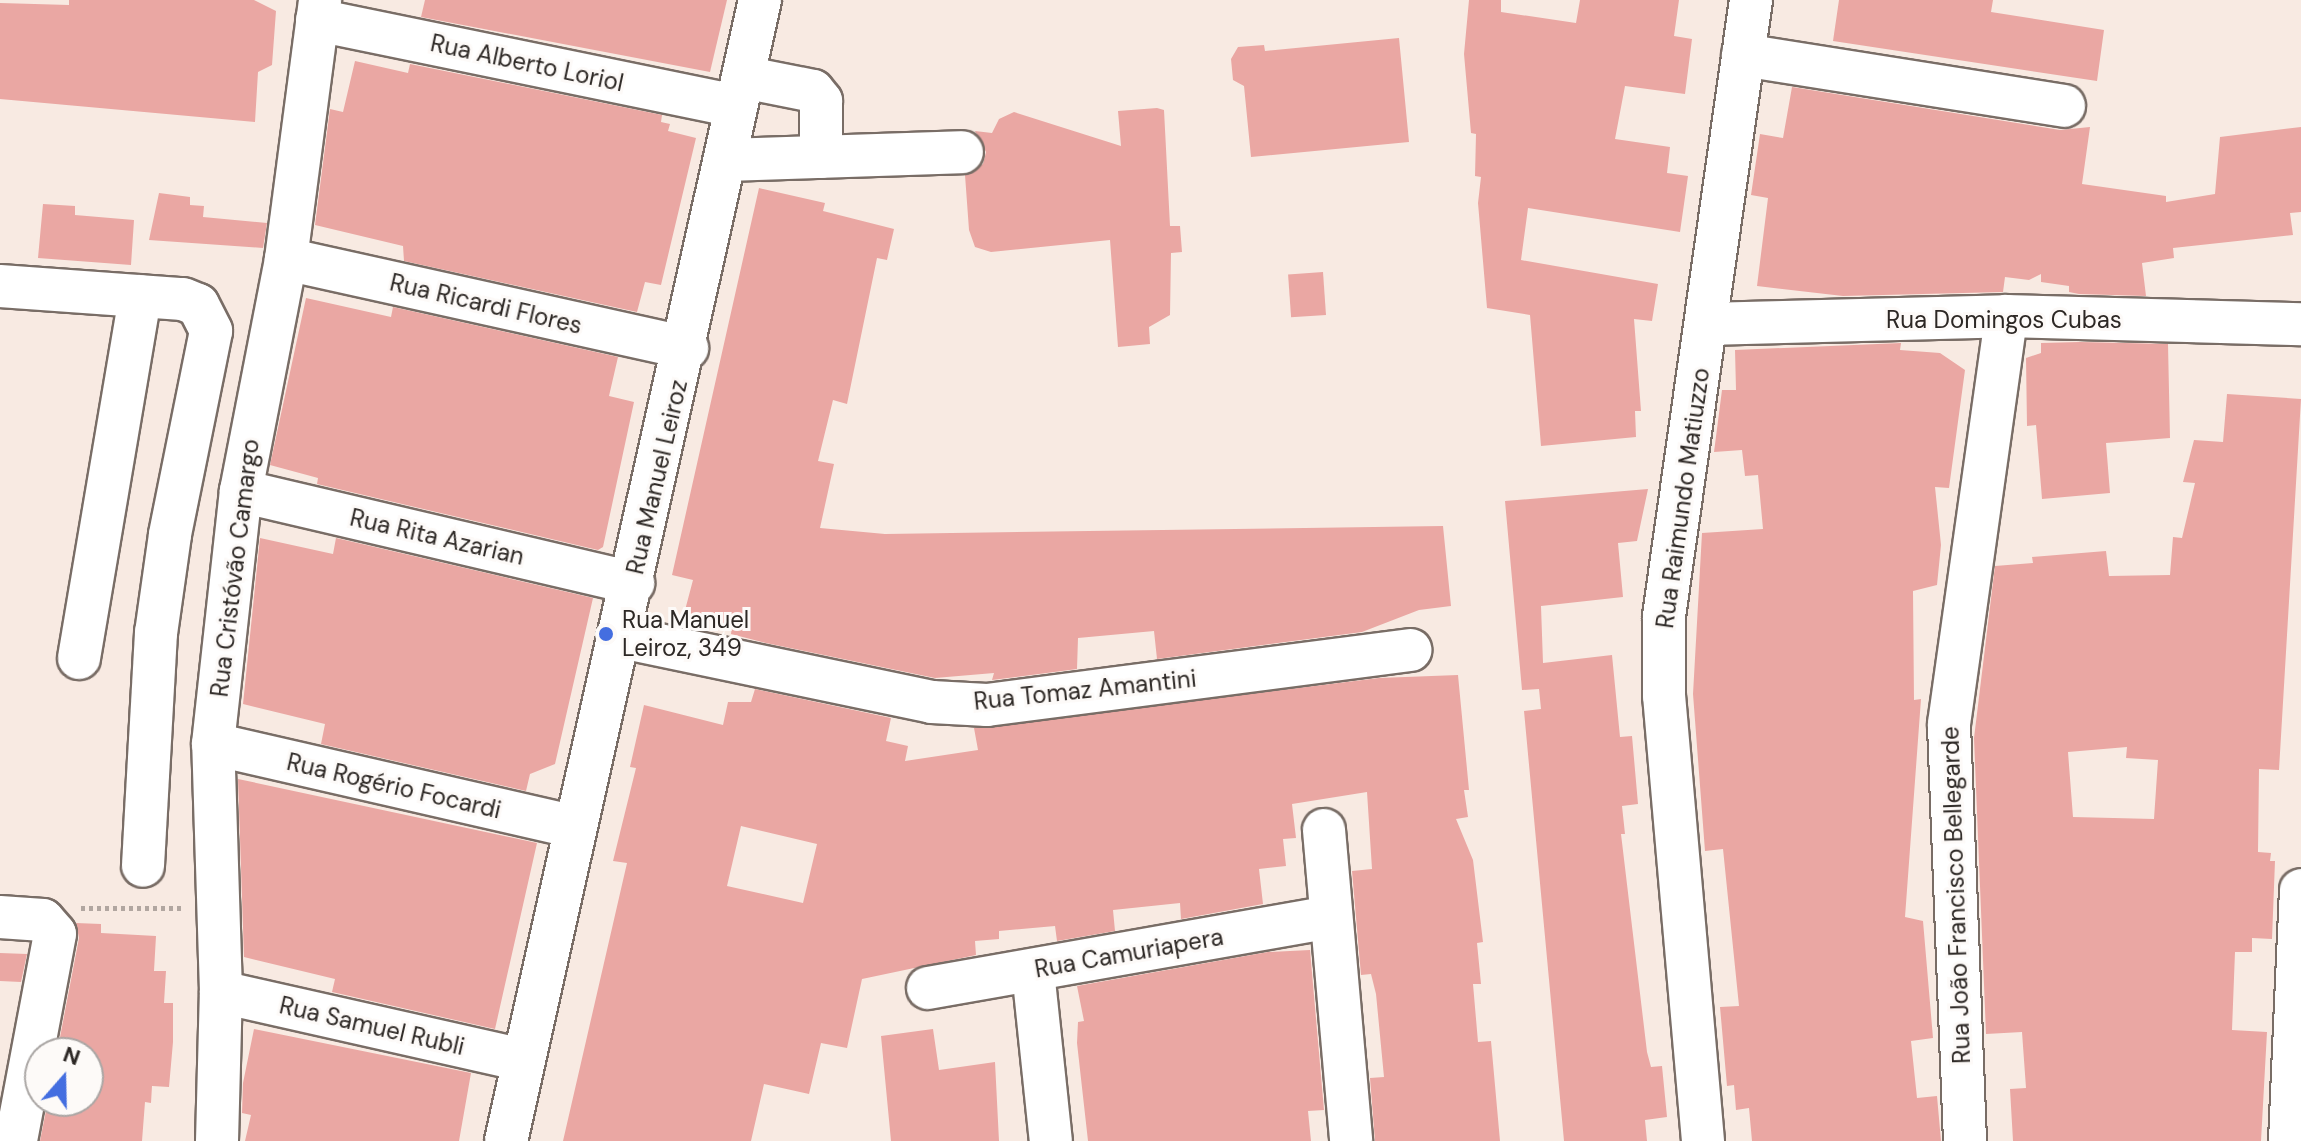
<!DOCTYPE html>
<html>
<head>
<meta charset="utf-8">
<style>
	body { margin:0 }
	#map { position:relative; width:2301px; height:1141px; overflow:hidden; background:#f8eae2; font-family:"DM Sans",sans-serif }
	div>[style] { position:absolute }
	.building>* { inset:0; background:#eaa7a3; transform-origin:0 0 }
	.path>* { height:5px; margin-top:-2.5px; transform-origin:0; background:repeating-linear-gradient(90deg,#b1a6a0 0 4px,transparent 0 8px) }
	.roads { filter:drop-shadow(2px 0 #796d66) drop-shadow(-2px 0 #796d66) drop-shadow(0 2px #796d66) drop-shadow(0 -2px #796d66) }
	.minor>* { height:42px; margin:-21px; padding:0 21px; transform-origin:21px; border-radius:21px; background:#fff }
	.dots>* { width:22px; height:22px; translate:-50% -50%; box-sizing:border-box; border:4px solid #fdfaf8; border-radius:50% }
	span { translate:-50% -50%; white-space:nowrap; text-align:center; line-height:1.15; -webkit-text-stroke:6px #fdfaf8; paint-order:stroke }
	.street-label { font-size:24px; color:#2d2825 }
	.poi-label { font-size:24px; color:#2d2825 }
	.left { translate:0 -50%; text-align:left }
	.north { position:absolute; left:24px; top:1037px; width:80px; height:80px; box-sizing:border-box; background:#fdfaf8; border:2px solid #aaa6a4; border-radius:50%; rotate:20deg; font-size:22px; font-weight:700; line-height:32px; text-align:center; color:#2d2825 }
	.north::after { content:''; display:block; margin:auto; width:28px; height:36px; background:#446ee0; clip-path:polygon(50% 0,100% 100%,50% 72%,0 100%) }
</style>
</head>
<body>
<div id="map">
	<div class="building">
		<i style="clip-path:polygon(69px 0,254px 0,276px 11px,272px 65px,258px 72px,255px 122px,0 99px,0 3px,69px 5px)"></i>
		<i style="clip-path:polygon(425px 0,727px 0,710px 72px,421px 17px)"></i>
		<i style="clip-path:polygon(1469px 0,1501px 0,1501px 12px,1576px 23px,1580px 0,1679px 0,1674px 36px,1692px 39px,1685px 94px,1625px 86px,1615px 139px,1670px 147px,1667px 173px,1688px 176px,1680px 232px,1528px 208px,1521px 260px,1658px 284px,1652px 321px,1634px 319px,1641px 411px,1635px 411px,1636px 437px,1541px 446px,1530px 315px,1487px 308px,1478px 203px,1481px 177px,1475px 176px,1476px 134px,1471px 133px,1464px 54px)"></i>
		<i style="clip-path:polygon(1839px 0,1993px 0,1991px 12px,2104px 30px,2097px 81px,1833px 41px)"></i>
		<i style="clip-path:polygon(1399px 38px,1409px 142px,1251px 157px,1244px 86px,1233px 80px,1231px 59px,1238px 47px,1264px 45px,1265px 51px)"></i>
		<i style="clip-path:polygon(355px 61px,408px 73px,410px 64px,662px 115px,661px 122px,670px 124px,668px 131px,696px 138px,661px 285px,645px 282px,637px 312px,404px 261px,403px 246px,315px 225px,330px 109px,343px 112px)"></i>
		<i style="clip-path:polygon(1792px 87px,2060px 130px,2090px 127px,2082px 184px,2166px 196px,2166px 202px,2215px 194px,2220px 137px,2301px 127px,2301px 212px,2290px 213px,2293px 235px,2173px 248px,2174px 258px,2142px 263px,2146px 296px,2079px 294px,2069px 292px,2069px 286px,2041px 282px,2041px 274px,2029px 280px,2005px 277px,2003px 292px,1843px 296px,1757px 286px,1768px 198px,1751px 195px,1760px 134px,1783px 138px)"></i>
		<i style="clip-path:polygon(1157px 108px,1164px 110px,1170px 226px,1180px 226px,1182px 252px,1171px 253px,1170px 315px,1149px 327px,1150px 344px,1118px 347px,1110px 240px,991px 252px,975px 247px,969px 230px,965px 175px,983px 164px,986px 152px,975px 131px,992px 133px,999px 119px,1014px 112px,1121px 146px,1118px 111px)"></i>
		<i style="clip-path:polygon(759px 188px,825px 203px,823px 211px,894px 229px,887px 260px,877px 258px,847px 404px,833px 400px,818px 461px,834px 464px,820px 528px,885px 534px,1443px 526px,1451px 606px,1419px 610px,1362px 632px,1157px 659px,1154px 631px,1078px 638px,1077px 669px,992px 680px,994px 673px,935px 678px,766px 643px,731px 634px,732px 626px,684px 614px,693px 580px,672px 575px)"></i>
		<i style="clip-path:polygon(159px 193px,190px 197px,190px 205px,204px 206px,203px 217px,267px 223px,263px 248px,149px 240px)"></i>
		<i style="clip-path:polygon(43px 204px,75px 206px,75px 215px,134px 220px,131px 265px,38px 258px)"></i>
		<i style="left:1323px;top:272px;width:43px;height:35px;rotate:86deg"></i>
		<i style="clip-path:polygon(306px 298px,391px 317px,393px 307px,618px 357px,609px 396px,634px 402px,603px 547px,598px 550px,317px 484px,318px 478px,270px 465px)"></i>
		<i style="clip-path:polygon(2080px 342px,2168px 344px,2170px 438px,2106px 443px,2110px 493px,2042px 499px,2036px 425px,2027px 426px,2026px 358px,2041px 353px,2041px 343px)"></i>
		<i style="clip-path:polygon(1901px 343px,1900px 350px,1940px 353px,1965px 370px,1949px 488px,1935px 487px,1941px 545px,1937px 585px,1913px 591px,1914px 700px,1921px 699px,1905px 917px,1923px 921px,1933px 1038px,1911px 1041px,1917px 1098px,1937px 1096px,1941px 1141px,1752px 1141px,1749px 1108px,1736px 1110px,1734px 1085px,1727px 1086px,1720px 1007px,1739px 1006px,1723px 849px,1705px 851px,1693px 694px,1702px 533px,1763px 529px,1758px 475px,1745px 476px,1742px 450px,1714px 452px,1722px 390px,1736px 390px,1735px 350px)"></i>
		<i style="clip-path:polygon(evenodd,2227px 394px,2301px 399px,2279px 770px,2259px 769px,2258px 852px,2271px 853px,2270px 861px,2275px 861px,2272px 939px,2252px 938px,2252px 952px,2235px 952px,2232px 1030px,2267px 1032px,2261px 1141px,2013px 1141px,2010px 1089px,2026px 1088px,2022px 1032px,1986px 1034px,1974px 738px,1995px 566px,2033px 563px,2032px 557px,2106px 551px,2109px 576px,2170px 575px,2173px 537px,2182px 538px,2195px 483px,2183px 482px,2194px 440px,2223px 442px,2227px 394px,2127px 747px,2126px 758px,2158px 760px,2154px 819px,2073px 817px,2068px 752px,2127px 747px)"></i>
		<i style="clip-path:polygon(1648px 489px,1637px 541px,1618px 543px,1623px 597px,1541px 606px,1543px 663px,1612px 655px,1620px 737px,1632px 736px,1638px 804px,1622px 806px,1625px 834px,1621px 834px,1647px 1052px,1651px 1067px,1662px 1066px,1667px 1117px,1645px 1120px,1647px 1141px,1564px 1141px,1524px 711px,1541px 709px,1539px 689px,1522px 690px,1505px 501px)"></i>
		<i style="clip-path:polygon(260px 538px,333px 554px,336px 538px,593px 598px,555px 764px,530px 774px,526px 791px,321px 744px,325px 724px,243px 704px)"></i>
		<i style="clip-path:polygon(evenodd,1458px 675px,1469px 790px,1464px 790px,1468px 817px,1456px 819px,1473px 860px,1483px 942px,1477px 943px,1481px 984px,1473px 984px,1478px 1042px,1491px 1041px,1500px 1141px,1375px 1141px,1370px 1078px,1384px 1077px,1376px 994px,1371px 974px,1361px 975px,1352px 871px,1372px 869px,1367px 792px,1292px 804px,1296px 838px,1283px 839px,1286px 866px,1259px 869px,1263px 904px,1181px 919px,1180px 903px,1113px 910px,1115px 931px,1057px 941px,1055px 926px,999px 931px,999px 939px,975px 941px,976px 955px,862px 979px,847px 1048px,821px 1043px,809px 1094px,764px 1084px,751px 1141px,563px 1141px,627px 863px,613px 861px,636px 768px,630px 767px,644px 705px,723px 725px,728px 702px,751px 702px,755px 689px,891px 718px,886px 741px,908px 746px,905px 761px,978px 750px,974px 728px,1379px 678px,1458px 675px,741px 826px,817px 844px,803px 903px,727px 886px,741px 826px)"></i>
		<i style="clip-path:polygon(238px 779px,537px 843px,495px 1029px,332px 992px,335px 979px,244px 957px)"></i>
		<i style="clip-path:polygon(76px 923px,101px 924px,101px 933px,156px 936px,154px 971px,166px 971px,164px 1003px,173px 1003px,173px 1042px,169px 1087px,152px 1086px,151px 1103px,145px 1102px,142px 1141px,40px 1141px,48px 1101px,88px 1101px,88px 1053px,57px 1053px,79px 938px)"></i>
		<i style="clip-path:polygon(1310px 950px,1324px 1110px,1308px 1111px,1311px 1141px,1088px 1141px,1077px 1043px,1078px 1022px,1084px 1021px,1077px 986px,1268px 952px)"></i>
		<i style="clip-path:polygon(0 953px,27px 954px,21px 982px,0 981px)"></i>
		<i style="clip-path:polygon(254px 1029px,471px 1073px,459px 1141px,245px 1141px,251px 1115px,242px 1113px,243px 1083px)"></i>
		<i style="clip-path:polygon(933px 1029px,939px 1070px,995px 1062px,999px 1141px,891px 1141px,881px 1036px)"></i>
	</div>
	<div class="path">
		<i style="left:81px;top:908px;width:102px"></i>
	</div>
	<div class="roads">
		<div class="minor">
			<i style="left:317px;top:20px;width:428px;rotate:11.6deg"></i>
			<i style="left:1743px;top:55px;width:325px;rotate:9deg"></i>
			<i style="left:743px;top:77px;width:71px;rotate:11.3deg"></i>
			<i style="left:813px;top:91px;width:13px;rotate:51deg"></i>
			<i style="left:821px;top:101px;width:56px;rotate:90deg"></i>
			<i style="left:725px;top:160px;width:237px;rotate:-1.9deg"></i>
			<i style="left:286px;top:259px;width:411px;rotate:12.5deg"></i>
			<i style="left:0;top:286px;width:183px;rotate:4.1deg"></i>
			<i style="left:183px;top:299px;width:16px;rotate:22deg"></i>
			<i style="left:198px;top:305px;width:29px;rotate:63deg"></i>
			<i style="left:211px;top:331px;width:208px;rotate:101.4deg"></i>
			<i style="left:170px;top:535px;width:99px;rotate:98.1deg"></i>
			<i style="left:156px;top:633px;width:233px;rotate:93.2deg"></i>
			<i style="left:1706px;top:324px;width:300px;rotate:-1.5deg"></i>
			<i style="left:2006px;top:316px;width:295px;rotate:1.6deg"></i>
			<i style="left:241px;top:491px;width:403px;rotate:13.2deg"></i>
			<i style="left:621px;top:637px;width:318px;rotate:11.8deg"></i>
			<i style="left:932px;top:702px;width:55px;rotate:3.1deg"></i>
			<i style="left:987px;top:705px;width:427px;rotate:-7.4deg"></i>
			<i style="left:79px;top:658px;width:367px;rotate:-80.4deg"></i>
			<i style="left:213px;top:744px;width:371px;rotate:12.9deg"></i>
			<i style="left:1324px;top:830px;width:312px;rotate:85deg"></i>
			<i style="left:0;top:917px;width:43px;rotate:4deg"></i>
			<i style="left:43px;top:920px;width:18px;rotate:49deg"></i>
			<i style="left:55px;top:934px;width:211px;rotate:100.7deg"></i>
			<i style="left:1033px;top:971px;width:171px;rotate:84deg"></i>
			<i style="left:928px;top:988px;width:408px;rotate:-10deg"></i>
			<i style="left:221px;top:992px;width:310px;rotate:12.7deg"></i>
			<i style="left:217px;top:1141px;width:149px;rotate:-88.5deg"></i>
			<i style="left:221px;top:992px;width:248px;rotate:-91.8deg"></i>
			<i style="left:213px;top:744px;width:255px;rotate:-83.7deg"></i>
			<i style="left:241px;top:491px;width:236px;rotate:-79deg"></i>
			<i style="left:286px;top:259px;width:261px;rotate:-82.5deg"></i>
			<i style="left:506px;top:1141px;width:1169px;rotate:-77.45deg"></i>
			<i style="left:1703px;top:1141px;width:447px;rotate:-95deg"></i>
			<i style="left:1664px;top:696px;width:80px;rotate:-90deg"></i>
			<i style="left:1664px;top:616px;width:622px;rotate:-81.96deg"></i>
			<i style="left:1965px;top:1141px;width:417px;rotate:-92.2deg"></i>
			<i style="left:1949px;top:724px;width:412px;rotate:-82deg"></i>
			<i style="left:2290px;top:1141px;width:251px;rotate:-87.5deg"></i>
		</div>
	</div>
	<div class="dots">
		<i style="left:606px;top:634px;background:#446ee0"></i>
	</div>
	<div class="street-label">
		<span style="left:527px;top:63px;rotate:12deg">Rua Alberto Loriol</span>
		<span style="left:486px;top:304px;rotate:13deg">Rua Ricardi Flores</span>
		<span style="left:2004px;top:320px">Rua Domingos Cubas</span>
		<span style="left:657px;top:477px;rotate:-77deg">Rua Manuel Leiroz</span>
		<span style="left:1683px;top:498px;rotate:-82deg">Rua Raimundo Matiuzzo</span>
		<span style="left:437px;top:537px;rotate:13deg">Rua Rita Azarian</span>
		<span style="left:235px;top:568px;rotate:-83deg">Rua Cristóvão Camargo</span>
		<span style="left:1085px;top:690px;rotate:-6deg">Rua Tomaz Amantini</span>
		<span style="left:394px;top:786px;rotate:13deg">Rua Rogério Focardi</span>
		<span style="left:1956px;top:895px;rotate:-92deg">Rua João Francisco Bellegarde</span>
		<span style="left:1129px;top:953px;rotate:-10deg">Rua Camuriapera</span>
		<span style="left:372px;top:1026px;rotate:13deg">Rua Samuel Rubli</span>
	</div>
	<div class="poi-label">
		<span class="left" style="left:622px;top:634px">Rua Manuel<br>Leiroz, 349</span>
	</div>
	<div class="north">N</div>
</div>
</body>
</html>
